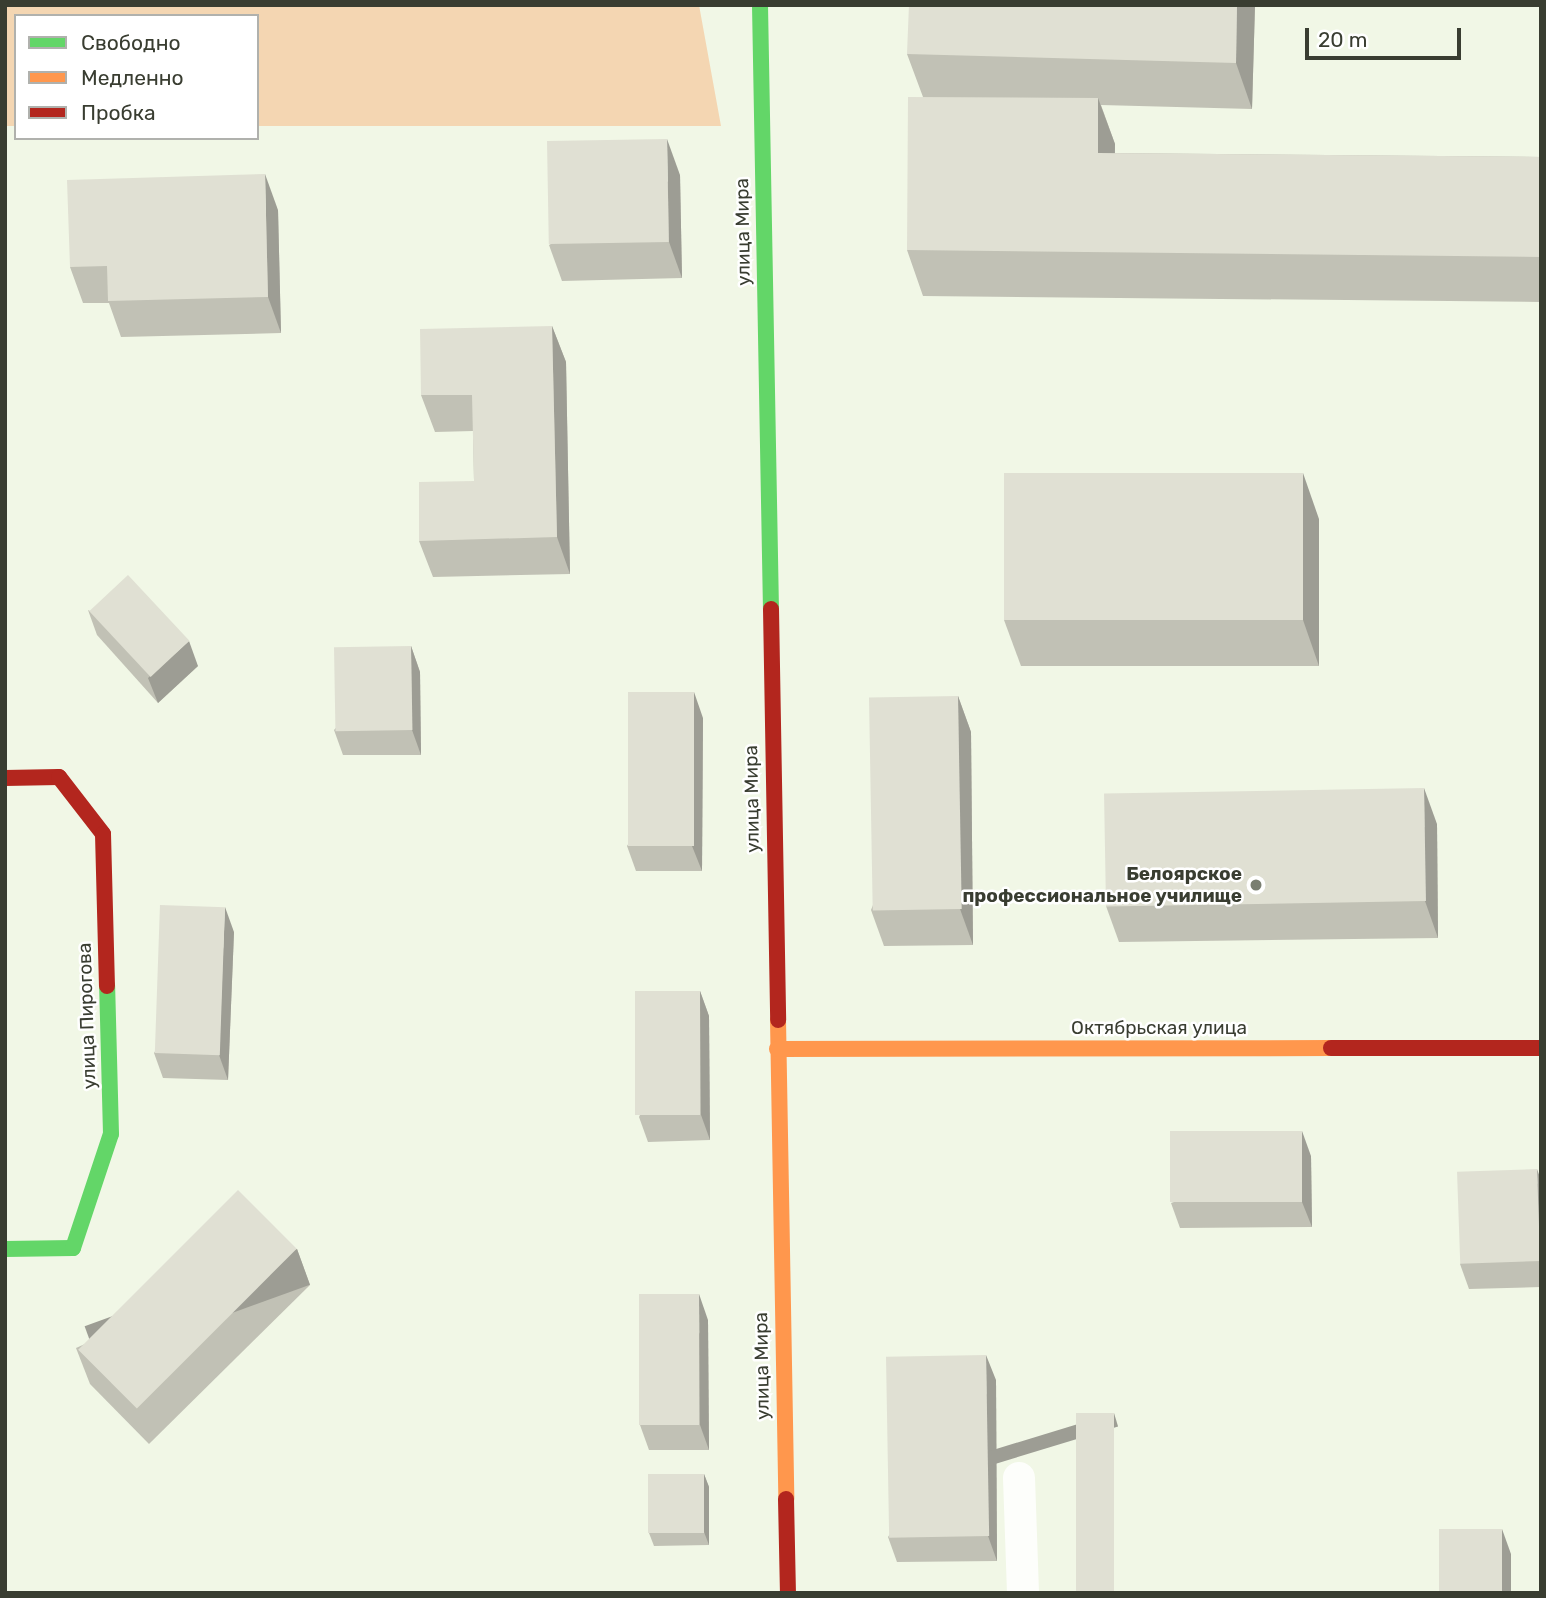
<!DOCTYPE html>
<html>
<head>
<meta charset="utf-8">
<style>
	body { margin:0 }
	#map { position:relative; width:1546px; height:1598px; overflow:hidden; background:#f1f7e6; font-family:Rubik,sans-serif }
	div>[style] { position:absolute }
	.forest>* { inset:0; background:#f4d6b2 }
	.lane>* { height:32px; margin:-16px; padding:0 16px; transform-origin:16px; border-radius:16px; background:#fdfefb }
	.fast>* { height:16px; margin:-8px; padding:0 8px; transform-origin:8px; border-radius:8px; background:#63d668 }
	.slow>* { height:16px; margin:-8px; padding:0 8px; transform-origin:8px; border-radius:8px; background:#ff974d }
	.jam>* { height:16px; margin:-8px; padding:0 8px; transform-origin:8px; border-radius:8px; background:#b3261e }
	.wall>* { inset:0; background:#c1c1b5 }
	.shaded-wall>* { inset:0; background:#9d9d94; transform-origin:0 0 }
	.building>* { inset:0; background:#e0e0d3; transform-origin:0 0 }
	.dots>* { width:19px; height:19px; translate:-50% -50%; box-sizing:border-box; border:4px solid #fff; border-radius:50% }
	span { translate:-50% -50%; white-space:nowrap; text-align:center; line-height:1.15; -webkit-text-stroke:5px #fff; paint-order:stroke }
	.street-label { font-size:19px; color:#393d31 }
	.poi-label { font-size:19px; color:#393d31; font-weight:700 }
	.right { translate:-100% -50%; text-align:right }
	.frame { position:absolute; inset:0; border:7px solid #393d31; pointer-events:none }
	.legend { position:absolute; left:14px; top:14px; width:245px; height:126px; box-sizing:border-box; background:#fff; border:2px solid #b0b1ad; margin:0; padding:9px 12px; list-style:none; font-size:21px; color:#393d31 }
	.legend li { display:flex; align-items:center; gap:14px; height:35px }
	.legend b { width:35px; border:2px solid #b0b1ad }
	.scale { position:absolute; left:1305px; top:28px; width:156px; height:32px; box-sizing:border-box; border:4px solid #393d31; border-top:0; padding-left:9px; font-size:21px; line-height:24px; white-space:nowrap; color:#393d31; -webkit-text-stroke:5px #fff; paint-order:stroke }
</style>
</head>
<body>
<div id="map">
	<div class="forest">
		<i style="clip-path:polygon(5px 5px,699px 5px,721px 126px,257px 126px,257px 16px,16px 16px,16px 126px,5px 126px)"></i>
	</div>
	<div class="lane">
		<i style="left:1019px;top:1478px;width:115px;rotate:88deg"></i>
	</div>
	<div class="fast">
		<i style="left:760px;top:5px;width:604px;rotate:88.96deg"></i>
		<i style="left:5px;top:1249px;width:68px;rotate:-0.8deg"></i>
		<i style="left:73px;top:1248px;width:120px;rotate:-71.6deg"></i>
		<i style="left:111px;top:1134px;width:148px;rotate:-91.5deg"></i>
	</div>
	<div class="slow">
		<i style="left:778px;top:1020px;width:479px;rotate:89deg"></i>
		<i style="left:777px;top:1049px;width:554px;rotate:-0.1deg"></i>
	</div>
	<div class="jam">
		<i style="left:771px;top:609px;width:411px;rotate:89deg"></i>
		<i style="left:5px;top:778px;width:54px;rotate:-1.1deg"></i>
		<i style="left:59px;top:777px;width:72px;rotate:52.3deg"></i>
		<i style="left:103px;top:834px;width:152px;rotate:88.5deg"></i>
		<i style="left:1331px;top:1048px;width:210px"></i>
		<i style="left:786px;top:1499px;width:94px;rotate:88.8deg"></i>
	</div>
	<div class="wall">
		<i style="clip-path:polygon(1255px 5px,1252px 109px,1101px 105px,1115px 144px,1115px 153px,1541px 157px,1541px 302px,923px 296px,907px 250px,923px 97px,907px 54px)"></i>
		<i style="clip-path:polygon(680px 175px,682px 278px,562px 281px,549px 245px)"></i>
		<i style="clip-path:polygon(278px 210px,281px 333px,121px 337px,109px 303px,83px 303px,70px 267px)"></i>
		<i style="clip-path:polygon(552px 326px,566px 362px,570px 574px,433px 577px,419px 541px,474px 481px,473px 431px,435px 432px,421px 395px)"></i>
		<i style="clip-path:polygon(1319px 519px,1319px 666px,1021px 666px,1004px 620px)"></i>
		<i style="clip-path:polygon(88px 610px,198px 666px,158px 703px,97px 635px)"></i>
		<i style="clip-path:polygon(411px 646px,420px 672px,421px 755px,343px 755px,334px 730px)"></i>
		<i style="clip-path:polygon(958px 696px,971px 732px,973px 945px,884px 946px,871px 910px)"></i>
		<i style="clip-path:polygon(703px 718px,702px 871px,636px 871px,627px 846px)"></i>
		<i style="clip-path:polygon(1437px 824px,1438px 938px,1119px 942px,1106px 906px)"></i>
		<i style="clip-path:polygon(234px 932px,228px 1080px,163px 1078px,154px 1053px)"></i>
		<i style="clip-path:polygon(700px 991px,709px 1016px,710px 1140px,648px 1142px,639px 1117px)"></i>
		<i style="clip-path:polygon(1311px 1156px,1312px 1227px,1180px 1228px,1171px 1203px)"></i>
		<i style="clip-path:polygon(1541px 1180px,1541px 1287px,1469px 1289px,1460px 1264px)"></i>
		<i style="clip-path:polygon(297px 1249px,310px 1285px,149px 1444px,90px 1384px,76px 1348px)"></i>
		<i style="clip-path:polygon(708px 1320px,709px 1450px,649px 1450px,640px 1425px)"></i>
		<i style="clip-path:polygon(996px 1380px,997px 1561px,897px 1562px,888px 1537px)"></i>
		<i style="clip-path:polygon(704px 1474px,709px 1487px,709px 1545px,654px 1546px,649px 1533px)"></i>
	</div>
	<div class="shaded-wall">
		<i style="clip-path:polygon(1237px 5px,1255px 5px,1252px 109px,1236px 63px)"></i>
		<i style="clip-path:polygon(1098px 98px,1115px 144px,1114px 199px,1098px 153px)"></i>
		<i style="clip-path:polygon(667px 139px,680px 175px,682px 278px,669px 242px)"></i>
		<i style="clip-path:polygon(265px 174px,278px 210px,281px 333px,268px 297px)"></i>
		<i style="clip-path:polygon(552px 326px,566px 362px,570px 574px,557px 537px)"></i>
		<i style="clip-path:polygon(1303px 473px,1319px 519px,1319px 666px,1303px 620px)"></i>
		<i style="clip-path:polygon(189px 641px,198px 666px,158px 703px,148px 678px)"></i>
		<i style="clip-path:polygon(411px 646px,420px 672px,421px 755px,412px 730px)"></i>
		<i style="clip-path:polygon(694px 692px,703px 718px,702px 871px,692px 846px)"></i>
		<i style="clip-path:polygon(958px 696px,971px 732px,973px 945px,960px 909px)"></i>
		<i style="clip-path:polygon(1424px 788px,1437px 824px,1438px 938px,1425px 901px)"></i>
		<i style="clip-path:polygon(225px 907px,234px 932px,228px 1080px,219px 1055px)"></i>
		<i style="clip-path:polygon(700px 991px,709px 1016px,710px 1140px,701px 1115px)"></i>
		<i style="clip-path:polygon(1302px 1131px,1311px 1156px,1312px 1227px,1302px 1202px)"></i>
		<i style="clip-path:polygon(1537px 1169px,1541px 1180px,1541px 1264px,1540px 1261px)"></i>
		<i style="left:297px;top:1249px;width:38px;height:226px;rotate:70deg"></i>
		<i style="clip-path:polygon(699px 1294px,708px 1320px,709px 1450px,700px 1425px)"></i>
		<i style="clip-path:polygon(986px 1355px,996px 1380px,997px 1561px,988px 1536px)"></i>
		<i style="left:1114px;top:1413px;width:14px;height:180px;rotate:73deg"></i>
		<i style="clip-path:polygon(704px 1474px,709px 1487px,709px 1545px,704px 1532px)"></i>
		<i style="clip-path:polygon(1502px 1529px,1511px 1554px,1511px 1593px,1502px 1593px)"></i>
	</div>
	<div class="building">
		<i style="clip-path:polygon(909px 5px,1237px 5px,1236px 63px,907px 54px)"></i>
		<i style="clip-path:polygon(908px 97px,1098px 98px,1098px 153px,1541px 157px,1541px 257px,907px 250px)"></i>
		<i style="left:667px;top:139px;width:103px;height:120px;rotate:89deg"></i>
		<i style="clip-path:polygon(265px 174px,268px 297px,108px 301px,107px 266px,70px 267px,67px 180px)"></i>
		<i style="clip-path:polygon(552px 326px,557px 537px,419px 541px,419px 482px,474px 481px,472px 395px,421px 395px,420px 329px)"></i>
		<i style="left:1004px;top:473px;width:299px;height:147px"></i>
		<i style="left:128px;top:575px;width:90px;height:53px;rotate:47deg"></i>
		<i style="left:411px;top:646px;width:84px;height:77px;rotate:89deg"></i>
		<i style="left:628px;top:692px;width:66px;height:154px"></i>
		<i style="left:958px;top:696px;width:213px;height:89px;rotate:89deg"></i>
		<i style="left:1424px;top:788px;width:113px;height:320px;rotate:89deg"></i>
		<i style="left:160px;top:905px;width:65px;height:148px;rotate:2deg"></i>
		<i style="left:700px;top:991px;width:124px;height:65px;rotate:90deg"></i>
		<i style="left:1302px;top:1131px;width:71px;height:132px;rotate:90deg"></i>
		<i style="left:1537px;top:1169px;width:92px;height:80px;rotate:88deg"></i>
		<i style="left:238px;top:1190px;width:83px;height:226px;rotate:45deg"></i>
		<i style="left:699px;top:1294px;width:131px;height:60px;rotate:90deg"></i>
		<i style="left:986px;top:1355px;width:181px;height:100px;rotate:89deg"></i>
		<i style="left:1076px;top:1413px;width:38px;height:180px"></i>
		<i style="left:648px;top:1474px;width:56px;height:59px"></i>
		<i style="left:1439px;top:1529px;width:63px;height:64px"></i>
		<i style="clip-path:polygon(496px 1591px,496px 1593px,471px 1593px)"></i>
	</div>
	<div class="dots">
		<i style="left:1256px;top:885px;background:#797e70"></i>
	</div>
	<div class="street-label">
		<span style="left:743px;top:232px;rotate:-91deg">улица Мира</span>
		<span style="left:752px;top:799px;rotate:-91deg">улица Мира</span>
		<span style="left:87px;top:1016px;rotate:-92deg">улица Пирогова</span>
		<span style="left:1159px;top:1028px">Октябрьская улица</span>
		<span style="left:762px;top:1366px;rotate:-91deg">улица Мира</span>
	</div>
	<div class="poi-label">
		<span class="right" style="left:1242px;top:885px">Белоярское<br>профессиональное училище</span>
	</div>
	<div class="frame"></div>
	<ul class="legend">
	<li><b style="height:9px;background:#63d668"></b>Свободно</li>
	<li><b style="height:9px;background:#ff974d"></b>Медленно</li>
	<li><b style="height:9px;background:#b3261e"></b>Пробка</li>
	</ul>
	<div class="scale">20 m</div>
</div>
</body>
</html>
